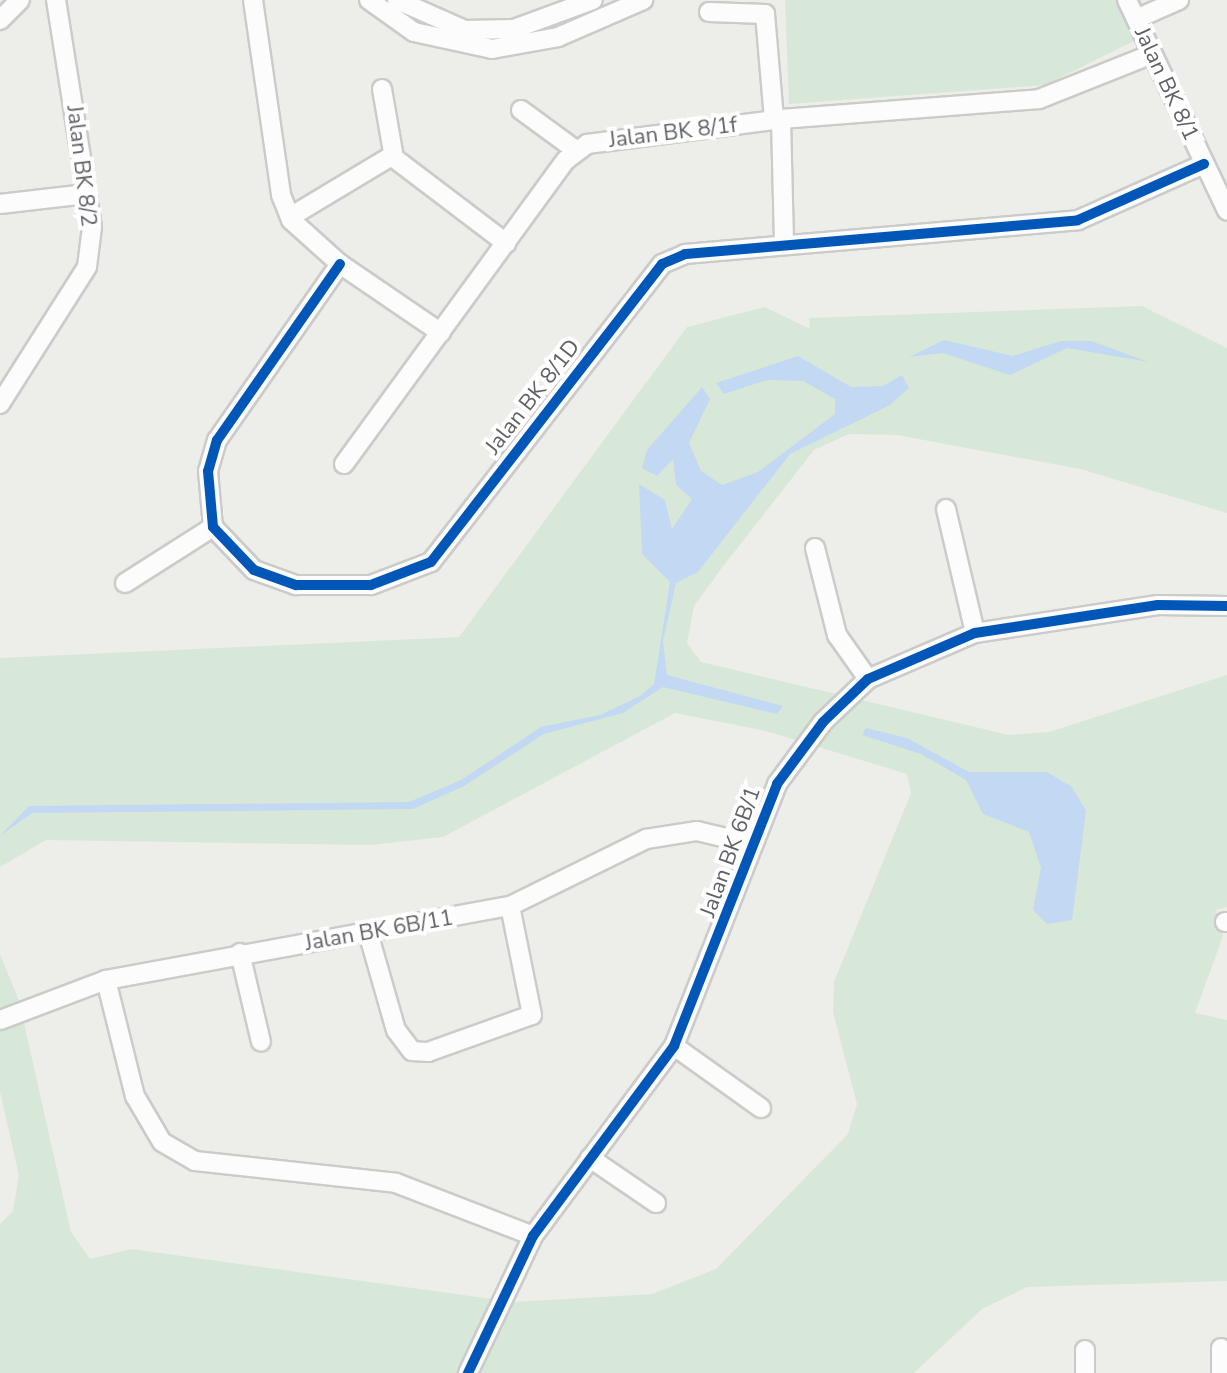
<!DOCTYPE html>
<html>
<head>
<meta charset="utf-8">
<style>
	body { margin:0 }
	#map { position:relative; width:1227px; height:1373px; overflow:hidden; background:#edede9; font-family:"Nunito Sans",sans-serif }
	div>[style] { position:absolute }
	.green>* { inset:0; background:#d8e8d8 }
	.water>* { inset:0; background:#c2d8f3 }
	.roads { filter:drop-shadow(2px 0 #cbcbca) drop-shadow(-2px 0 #cbcbca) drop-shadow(0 2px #cbcbca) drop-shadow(0 -2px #cbcbca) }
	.minor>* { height:18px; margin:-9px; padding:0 9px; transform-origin:9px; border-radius:9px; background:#fcfcfc }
	.cycleway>* { height:10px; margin:-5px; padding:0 5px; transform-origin:5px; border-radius:5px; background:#0057b8 }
	span { translate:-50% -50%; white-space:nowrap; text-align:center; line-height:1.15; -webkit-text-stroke:8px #fff; paint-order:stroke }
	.street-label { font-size:22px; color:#5f6166 }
</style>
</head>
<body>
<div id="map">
	<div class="green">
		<i style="clip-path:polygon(785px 0,1116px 0,1134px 41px,1045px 85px,789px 104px)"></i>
		<i style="clip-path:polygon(1142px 306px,1227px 348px,1227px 513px,1080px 469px,897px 435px,849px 434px,814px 450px,724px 565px,694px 606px,687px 643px,701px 662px,1009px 735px,1049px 732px,1227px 675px,1227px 907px,1216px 910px,1223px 936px,1195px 1013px,1227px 1020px,1227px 1281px,1027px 1287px,982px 1309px,914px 1373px,0 1373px,0 1224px,13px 1211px,19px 1175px,0 1092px,0 954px,19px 1001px,71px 1232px,90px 1259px,131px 1249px,514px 1302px,652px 1294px,716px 1269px,848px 1134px,857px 1104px,833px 1012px,834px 982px,911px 793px,907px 774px,766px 731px,675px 713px,443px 837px,369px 845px,46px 840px,0 867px,0 658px,459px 637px,687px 327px,765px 307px,810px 329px,809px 318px)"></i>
	</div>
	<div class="water">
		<i style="clip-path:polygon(944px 340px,1013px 356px,1061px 341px,1091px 341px,1149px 362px,1067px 348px,1010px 375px,943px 353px,909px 357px)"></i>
		<i style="clip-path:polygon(798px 356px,851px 387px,883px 386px,902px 375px,909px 388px,890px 405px,790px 454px,698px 572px,676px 583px,663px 641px,667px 675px,783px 706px,777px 714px,663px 687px,623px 713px,544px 734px,464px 786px,413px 809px,32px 813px,0 836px,29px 806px,409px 802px,461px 780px,541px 727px,600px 715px,640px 696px,654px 684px,670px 582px,642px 554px,639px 484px,665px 500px,672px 529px,692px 499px,676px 485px,673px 459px,657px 476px,642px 468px,647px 450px,702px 387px,710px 399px,689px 443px,701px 471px,722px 485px,758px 472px,835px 414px,835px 399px,803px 381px,767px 380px,724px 394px,716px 383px)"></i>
		<i style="clip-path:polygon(866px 728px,907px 738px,969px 772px,1047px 772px,1072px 787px,1086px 811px,1072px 920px,1047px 924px,1033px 910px,1041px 868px,1029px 832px,983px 814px,966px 780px,921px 754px,862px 735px)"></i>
	</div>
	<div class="roads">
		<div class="minor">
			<i style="left:253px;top:0;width:197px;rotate:81.8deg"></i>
			<i style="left:281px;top:195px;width:27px;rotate:68deg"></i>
			<i style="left:291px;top:220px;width:66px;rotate:41.9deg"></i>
			<i style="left:340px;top:264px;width:122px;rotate:34.3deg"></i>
			<i style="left:369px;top:0;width:55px;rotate:35.4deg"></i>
			<i style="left:414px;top:32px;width:80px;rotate:12.3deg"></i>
			<i style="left:492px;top:49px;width:67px;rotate:-10.3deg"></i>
			<i style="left:558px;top:37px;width:93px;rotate:-23.5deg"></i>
			<i style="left:397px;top:0;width:74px;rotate:23.8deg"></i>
			<i style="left:465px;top:30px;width:49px;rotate:-1.2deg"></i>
			<i style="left:514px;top:29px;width:84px;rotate:-20.2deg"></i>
			<i style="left:1127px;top:0;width:233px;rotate:64.6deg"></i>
			<i style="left:709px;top:12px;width:56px;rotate:2deg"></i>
			<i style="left:765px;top:14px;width:106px;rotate:85.1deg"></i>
			<i style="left:1136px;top:19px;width:47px;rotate:-23.8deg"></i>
			<i style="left:0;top:20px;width:28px;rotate:-45deg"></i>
			<i style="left:382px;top:89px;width:70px;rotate:80.1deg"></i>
			<i style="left:394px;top:158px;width:141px;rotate:37.2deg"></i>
			<i style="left:521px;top:110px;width:69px;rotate:36.2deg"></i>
			<i style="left:781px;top:119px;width:125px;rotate:88.6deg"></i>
			<i style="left:0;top:204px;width:87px;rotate:-6.6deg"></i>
			<i style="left:290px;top:217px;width:120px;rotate:-31deg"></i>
			<i style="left:340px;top:264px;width:215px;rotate:124.9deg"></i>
			<i style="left:217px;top:440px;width:32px;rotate:106deg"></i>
			<i style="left:208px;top:471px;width:56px;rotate:84.9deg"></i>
			<i style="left:213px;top:527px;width:59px;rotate:46.4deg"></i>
			<i style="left:254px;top:570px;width:45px;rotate:19.7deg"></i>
			<i style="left:296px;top:585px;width:75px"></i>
			<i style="left:371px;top:585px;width:64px;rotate:-21deg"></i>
			<i style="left:431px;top:562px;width:377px;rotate:-52.2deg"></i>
			<i style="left:662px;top:264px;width:25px;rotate:-23deg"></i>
			<i style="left:685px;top:254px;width:394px;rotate:-4.9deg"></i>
			<i style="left:1078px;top:220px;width:138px;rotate:-24deg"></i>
			<i style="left:0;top:404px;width:162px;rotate:-57.6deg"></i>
			<i style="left:87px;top:267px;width:40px;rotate:-82.9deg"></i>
			<i style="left:92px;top:227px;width:230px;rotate:-99deg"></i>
			<i style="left:344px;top:464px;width:376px;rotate:-53.9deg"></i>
			<i style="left:566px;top:160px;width:26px;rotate:-37deg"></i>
			<i style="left:587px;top:144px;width:196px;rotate:-7.3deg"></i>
			<i style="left:781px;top:119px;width:259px;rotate:-4.4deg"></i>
			<i style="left:1039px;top:99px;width:122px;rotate:-21.7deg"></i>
			<i style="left:946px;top:509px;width:127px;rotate:76.8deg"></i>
			<i style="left:815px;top:548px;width:90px;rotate:75.8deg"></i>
			<i style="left:837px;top:635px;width:54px;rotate:54.8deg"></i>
			<i style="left:125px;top:583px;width:104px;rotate:-32.5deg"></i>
			<i style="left:1225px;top:922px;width:2px"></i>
			<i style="left:369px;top:936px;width:98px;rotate:74deg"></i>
			<i style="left:396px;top:1030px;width:26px;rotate:53deg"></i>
			<i style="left:412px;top:1051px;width:16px;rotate:4deg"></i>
			<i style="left:428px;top:1052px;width:110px;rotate:-19.6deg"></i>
			<i style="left:532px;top:1015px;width:111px;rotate:-101.4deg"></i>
			<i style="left:240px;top:953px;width:91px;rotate:76.7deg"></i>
			<i style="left:106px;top:980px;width:120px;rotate:76deg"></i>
			<i style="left:135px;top:1096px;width:53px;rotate:59.6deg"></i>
			<i style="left:162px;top:1142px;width:38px;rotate:30deg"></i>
			<i style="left:195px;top:1161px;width:202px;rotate:6.2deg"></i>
			<i style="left:396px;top:1183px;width:147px;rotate:21.1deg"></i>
			<i style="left:0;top:1020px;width:113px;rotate:-20.7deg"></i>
			<i style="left:106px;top:980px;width:411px;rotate:-10.4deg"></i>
			<i style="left:510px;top:906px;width:152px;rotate:-26.2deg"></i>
			<i style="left:646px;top:839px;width:52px;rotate:-8.9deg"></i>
			<i style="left:697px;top:831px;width:56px;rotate:13.5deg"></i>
			<i style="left:674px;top:1046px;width:107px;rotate:35.5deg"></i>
			<i style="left:590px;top:1158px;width:80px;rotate:34.3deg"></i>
			<i style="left:1221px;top:1348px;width:25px;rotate:90deg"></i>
			<i style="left:1085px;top:1350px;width:23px;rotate:90deg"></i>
			<i style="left:468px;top:1373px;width:152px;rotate:-64.6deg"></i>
			<i style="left:533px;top:1236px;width:237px;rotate:-53.4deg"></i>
			<i style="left:674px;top:1046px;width:282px;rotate:-68.5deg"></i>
			<i style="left:777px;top:784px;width:77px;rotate:-53.4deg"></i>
			<i style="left:823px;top:722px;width:62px;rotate:-43.7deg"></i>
			<i style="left:868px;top:679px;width:116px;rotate:-23.3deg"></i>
			<i style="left:975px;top:633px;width:185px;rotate:-8.7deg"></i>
			<i style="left:1158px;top:605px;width:69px;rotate:0.8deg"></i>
		</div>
	</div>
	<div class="cycleway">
		<i style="left:340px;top:264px;width:215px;rotate:124.9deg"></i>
		<i style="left:217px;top:440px;width:32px;rotate:106deg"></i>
		<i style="left:208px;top:471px;width:56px;rotate:84.9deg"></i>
		<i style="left:213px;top:527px;width:59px;rotate:46.4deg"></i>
		<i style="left:254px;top:570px;width:45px;rotate:19.7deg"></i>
		<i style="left:296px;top:585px;width:75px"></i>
		<i style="left:371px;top:585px;width:64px;rotate:-21deg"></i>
		<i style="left:431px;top:562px;width:377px;rotate:-52.2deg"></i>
		<i style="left:662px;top:264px;width:25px;rotate:-23deg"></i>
		<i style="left:685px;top:254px;width:394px;rotate:-4.9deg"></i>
		<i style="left:1078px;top:220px;width:138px;rotate:-24deg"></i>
		<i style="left:468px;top:1373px;width:152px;rotate:-64.6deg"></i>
		<i style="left:533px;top:1236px;width:237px;rotate:-53.4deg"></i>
		<i style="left:674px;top:1046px;width:282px;rotate:-68.5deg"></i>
		<i style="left:777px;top:784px;width:77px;rotate:-53.4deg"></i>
		<i style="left:823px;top:722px;width:62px;rotate:-43.7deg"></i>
		<i style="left:868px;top:679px;width:116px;rotate:-23.3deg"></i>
		<i style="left:975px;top:633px;width:185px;rotate:-8.7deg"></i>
		<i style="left:1158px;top:605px;width:69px;rotate:0.8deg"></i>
	</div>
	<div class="street-label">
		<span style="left:1166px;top:84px;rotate:65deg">Jalan BK 8/1</span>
		<span style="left:673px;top:133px;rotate:-7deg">Jalan BK 8/1f</span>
		<span style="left:81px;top:166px;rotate:83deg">Jalan BK 8/2</span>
		<span style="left:533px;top:397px;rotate:-52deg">Jalan BK 8/1D</span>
		<span style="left:731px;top:852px;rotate:-70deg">Jalan BK 6B/1</span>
		<span style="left:379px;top:931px;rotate:-10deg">Jalan BK 6B/11</span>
	</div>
</div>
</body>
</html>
